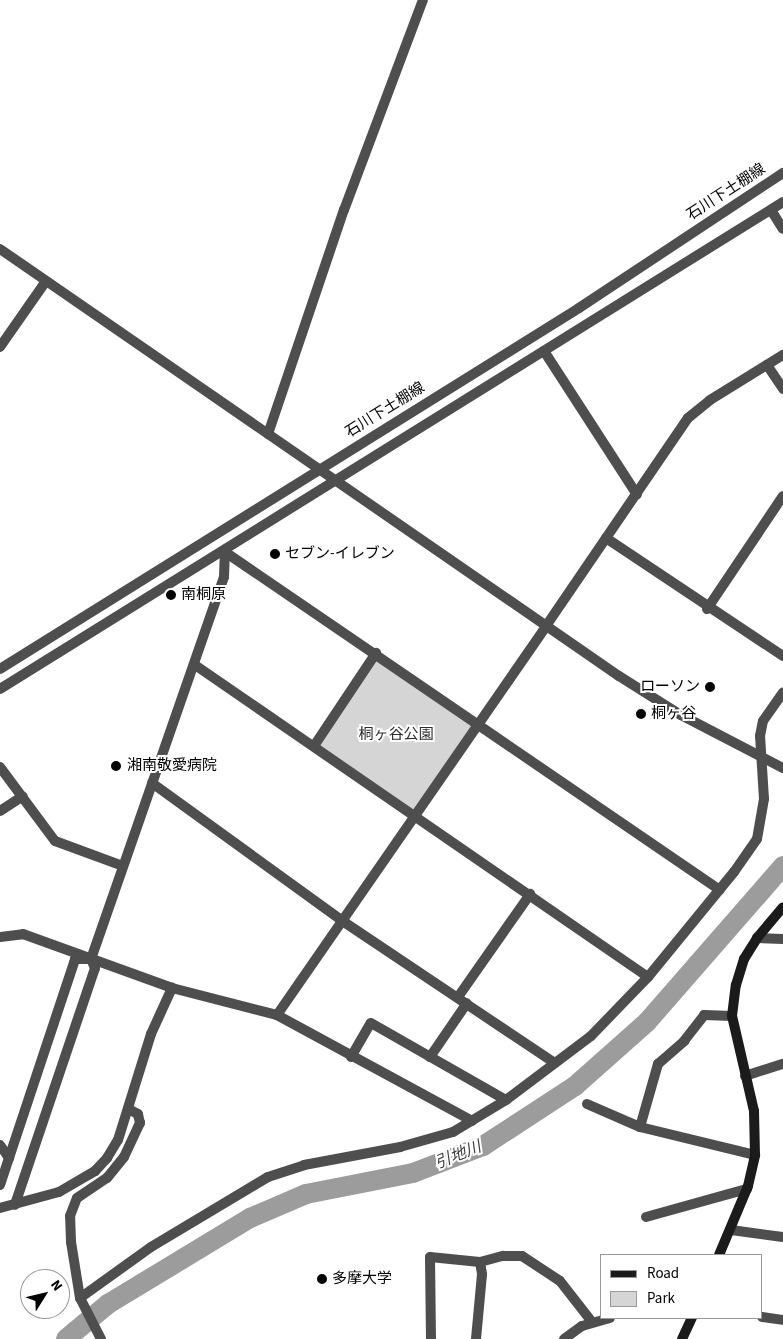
<!DOCTYPE html>
<html>
<head>
<meta charset="utf-8">
<style>
	body { margin:0 }
	#map { position:relative; width:783px; height:1339px; overflow:hidden; background:#fff; font-family:"Source Sans 3","Noto Sans JP",sans-serif }
	div>[style] { position:absolute }
	.green>* { inset:0; background:#d5d5d5; transform-origin:0 0 }
	.river>* { height:20px; margin:-10px; padding:0 10px; transform-origin:10px; border-radius:10px; background:#9c9c9c }
	.minor>* { height:10px; margin:-5px; padding:0 5px; transform-origin:5px; border-radius:5px; background:#4e4e4e }
	.tertiary>* { height:10px; margin:-5px; padding:0 5px; transform-origin:5px; border-radius:5px; background:#4e4e4e }
	.secondary>* { height:10px; margin:-5px; padding:0 5px; transform-origin:5px; border-radius:5px; background:#1b1b1b }
	.dots>* { width:14px; height:14px; translate:-50% -50%; box-sizing:border-box; border:2px solid #fff; border-radius:50% }
	span { translate:-50% -50%; white-space:nowrap; text-align:center; line-height:1.15; -webkit-text-stroke:4px #fff; paint-order:stroke }
	.street-label { font-size:15px; color:#000 }
	.poi-label { font-size:15px; color:#000 }
	.left { translate:0 -50%; text-align:left }
	.right { translate:-100% -50%; text-align:right }
	.park-label { font-size:15px; color:#2c2c2c }
	.water-label { font-size:16px; color:#3d3d3d; font-style:italic }
	.legend { position:absolute; left:600px; top:1254px; width:162px; height:65px; box-sizing:border-box; background:#fff; border:1px solid #999; margin:0; padding:6px 9px; list-style:none; font-size:15px; color:#000 }
	.legend li { display:flex; align-items:center; gap:10px; height:25px }
	.legend b { width:25px; border:1px solid #999 }
	.north { position:absolute; left:20px; top:1269px; width:50px; height:50px; box-sizing:border-box; background:#fff; border:1px solid #999; border-radius:50%; rotate:54deg; font-size:14px; font-weight:700; line-height:20px; text-align:center; color:#000 }
	.north::after { content:''; display:block; margin:auto; width:18px; height:22px; background:#000; clip-path:polygon(50% 0,100% 100%,50% 72%,0 100%) }
</style>
</head>
<body>
<div id="map">
	<div class="green">
		<i style="left:376px;top:653px;width:122px;height:112px;rotate:35deg"></i>
	</div>
	<div class="river">
		<i style="left:66px;top:1339px;width:55px;rotate:-39.8deg"></i>
		<i style="left:108px;top:1304px;width:166px;rotate:-31.2deg"></i>
		<i style="left:250px;top:1218px;width:61px;rotate:-23.2deg"></i>
		<i style="left:306px;top:1194px;width:109px;rotate:-11.1deg"></i>
		<i style="left:413px;top:1173px;width:75px;rotate:-21.1deg"></i>
		<i style="left:483px;top:1146px;width:110px;rotate:-33.1deg"></i>
		<i style="left:575px;top:1086px;width:96px;rotate:-41.6deg"></i>
		<i style="left:647px;top:1022px;width:207px;rotate:-48.9deg"></i>
	</div>
	<div class="minor">
		<i style="left:771px;top:210px;width:22px;rotate:58deg"></i>
		<i style="left:0;top:347px;width:80px;rotate:-55.1deg"></i>
		<i style="left:544px;top:351px;width:171px;rotate:57.1deg"></i>
		<i style="left:767px;top:365px;width:29px;rotate:56deg"></i>
		<i style="left:268px;top:434px;width:237px;rotate:-71.3deg"></i>
		<i style="left:344px;top:210px;width:224px;rotate:-69.4deg"></i>
		<i style="left:606px;top:538px;width:213px;rotate:33.7deg"></i>
		<i style="left:225px;top:552px;width:599px;rotate:34.33deg"></i>
		<i style="left:707px;top:609px;width:136px;rotate:-56.1deg"></i>
		<i style="left:195px;top:665px;width:550px;rotate:34.56deg"></i>
		<i style="left:314px;top:746px;width:112px;rotate:-56.3deg"></i>
		<i style="left:0;top:767px;width:92px;rotate:53.4deg"></i>
		<i style="left:55px;top:841px;width:72px;rotate:20.2deg"></i>
		<i style="left:152px;top:783px;width:233px;rotate:35.9deg"></i>
		<i style="left:341px;top:920px;width:257px;rotate:33.8deg"></i>
		<i style="left:0;top:811px;width:27px;rotate:-33deg"></i>
		<i style="left:757px;top:938px;width:26px;rotate:2deg"></i>
		<i style="left:458px;top:997px;width:126px;rotate:-55deg"></i>
		<i style="left:277px;top:1015px;width:222px;rotate:28.5deg"></i>
		<i style="left:351px;top:1057px;width:39px;rotate:-60deg"></i>
		<i style="left:371px;top:1023px;width:155px;rotate:29.7deg"></i>
		<i style="left:430px;top:1057px;width:65px;rotate:-55.6deg"></i>
		<i style="left:745px;top:1076px;width:40px;rotate:-18deg"></i>
		<i style="left:587px;top:1104px;width:58px;rotate:23.5deg"></i>
		<i style="left:640px;top:1127px;width:118px;rotate:13.7deg"></i>
		<i style="left:640px;top:1127px;width:66px;rotate:-74.1deg"></i>
		<i style="left:658px;top:1064px;width:35px;rotate:-41deg"></i>
		<i style="left:684px;top:1041px;width:33px;rotate:-52deg"></i>
		<i style="left:704px;top:1015px;width:28px;rotate:2deg"></i>
		<i style="left:0;top:1145px;width:16px;rotate:55deg"></i>
		<i style="left:0;top:1185px;width:238px;rotate:-71.6deg"></i>
		<i style="left:75px;top:959px;width:16px"></i>
		<i style="left:91px;top:959px;width:10px;rotate:66deg"></i>
		<i style="left:95px;top:968px;width:250px;rotate:108.7deg"></i>
		<i style="left:0;top:1208px;width:61px;rotate:-15.2deg"></i>
		<i style="left:59px;top:1192px;width:42px;rotate:-30.3deg"></i>
		<i style="left:95px;top:1171px;width:18px;rotate:-47deg"></i>
		<i style="left:107px;top:1158px;width:21px;rotate:-59deg"></i>
		<i style="left:118px;top:1140px;width:111px;rotate:-72.7deg"></i>
		<i style="left:151px;top:1034px;width:51px;rotate:-65.5deg"></i>
		<i style="left:172px;top:988px;width:108px;rotate:14.4deg"></i>
		<i style="left:277px;top:1015px;width:473px;rotate:-55.3deg"></i>
		<i style="left:646px;top:1217px;width:105px;rotate:-15.5deg"></i>
		<i style="left:731px;top:1230px;width:52px;rotate:7.7deg"></i>
		<i style="left:80px;top:1298px;width:87px;rotate:-35.7deg"></i>
		<i style="left:151px;top:1247px;width:136px;rotate:-30.9deg"></i>
		<i style="left:268px;top:1177px;width:38px;rotate:-18deg"></i>
		<i style="left:304px;top:1165px;width:98px;rotate:-10.6deg"></i>
		<i style="left:400px;top:1147px;width:55px;rotate:-15.8deg"></i>
		<i style="left:453px;top:1132px;width:62px;rotate:-31.1deg"></i>
		<i style="left:506px;top:1100px;width:106px;rotate:-37deg"></i>
		<i style="left:591px;top:1036px;width:82px;rotate:-46deg"></i>
		<i style="left:648px;top:977px;width:136px;rotate:-50.7deg"></i>
		<i style="left:734px;top:872px;width:40px;rotate:-55.1deg"></i>
		<i style="left:757px;top:839px;width:41px;rotate:-80.1deg"></i>
		<i style="left:764px;top:799px;width:63px;rotate:-93.6deg"></i>
		<i style="left:760px;top:736px;width:15px;rotate:-79deg"></i>
		<i style="left:763px;top:721px;width:35px;rotate:-55deg"></i>
		<i style="left:762px;top:1317px;width:21px;rotate:8deg"></i>
		<i style="left:101px;top:1339px;width:46px;rotate:-117.1deg"></i>
		<i style="left:80px;top:1298px;width:57px;rotate:-99.1deg"></i>
		<i style="left:71px;top:1242px;width:26px;rotate:-92deg"></i>
		<i style="left:70px;top:1216px;width:19px;rotate:-69deg"></i>
		<i style="left:77px;top:1198px;width:36px;rotate:-34deg"></i>
		<i style="left:107px;top:1178px;width:27px;rotate:-51deg"></i>
		<i style="left:124px;top:1157px;width:38px;rotate:-65deg"></i>
		<i style="left:140px;top:1123px;width:9px;rotate:-103deg"></i>
		<i style="left:138px;top:1114px;width:11px;rotate:-153deg"></i>
		<i style="left:431px;top:1339px;width:82px;rotate:-90.7deg"></i>
		<i style="left:430px;top:1257px;width:50px;rotate:5.7deg"></i>
		<i style="left:480px;top:1262px;width:24px;rotate:-15deg"></i>
		<i style="left:503px;top:1256px;width:19px"></i>
		<i style="left:522px;top:1256px;width:45px;rotate:33.3deg"></i>
		<i style="left:560px;top:1281px;width:52px;rotate:52deg"></i>
		<i style="left:476px;top:1339px;width:65px;rotate:-84.7deg"></i>
		<i style="left:482px;top:1274px;width:12px;rotate:-99deg"></i>
	</div>
	<div class="tertiary">
		<i style="left:0;top:249px;width:752px;rotate:34.6deg"></i>
		<i style="left:619px;top:676px;width:73px;rotate:32.2deg"></i>
		<i style="left:681px;top:715px;width:115px;rotate:27.5deg"></i>
		<i style="left:546px;top:626px;width:252px;rotate:-55.7deg"></i>
		<i style="left:688px;top:418px;width:28px;rotate:-39deg"></i>
		<i style="left:710px;top:400px;width:86px;rotate:-31.7deg"></i>
		<i style="left:0;top:669px;width:682px;rotate:-31.94deg"></i>
		<i style="left:579px;top:308px;width:245px;rotate:-33.5deg"></i>
		<i style="left:0;top:689px;width:922px;rotate:-31.88deg"></i>
		<i style="left:0;top:937px;width:23px;rotate:-7deg"></i>
		<i style="left:23px;top:934px;width:158px;rotate:19.9deg"></i>
		<i style="left:91px;top:959px;width:404px;rotate:-70.8deg"></i>
		<i style="left:224px;top:577px;width:25px;rotate:-88deg"></i>
		<i style="left:564px;top:1339px;width:22px;rotate:-36deg"></i>
		<i style="left:582px;top:1326px;width:29px;rotate:-16deg"></i>
	</div>
	<div class="secondary">
		<i style="left:719px;top:1255px;width:75px;rotate:-67.2deg"></i>
		<i style="left:748px;top:1186px;width:32px;rotate:-77deg"></i>
		<i style="left:755px;top:1155px;width:44px;rotate:-91.3deg"></i>
		<i style="left:754px;top:1111px;width:98px;rotate:-103deg"></i>
		<i style="left:732px;top:1016px;width:31px;rotate:-83deg"></i>
		<i style="left:736px;top:985px;width:27px;rotate:-73deg"></i>
		<i style="left:744px;top:959px;width:25px;rotate:-58deg"></i>
		<i style="left:757px;top:938px;width:40px;rotate:-50deg"></i>
		<i style="left:682px;top:1339px;width:23px;rotate:-65deg"></i>
	</div>
	<div class="dots">
		<i style="left:275px;top:554px;background:#000"></i>
		<i style="left:171px;top:595px;background:#000"></i>
		<i style="left:710px;top:687px;background:#000"></i>
		<i style="left:641px;top:714px;background:#000"></i>
		<i style="left:116px;top:766px;background:#000"></i>
		<i style="left:322px;top:1279px;background:#000"></i>
	</div>
	<div class="street-label">
		<span style="left:726px;top:192px;rotate:-33deg">石川下土棚線</span>
		<span style="left:385px;top:410px;rotate:-32deg">石川下土棚線</span>
	</div>
	<div class="poi-label">
		<span class="left" style="left:285px;top:554px">セブン-イレブン</span>
		<span class="left" style="left:181px;top:595px">南桐原</span>
		<span class="right" style="left:700px;top:687px">ローソン</span>
		<span class="left" style="left:651px;top:714px">桐ヶ谷</span>
		<span class="left" style="left:127px;top:766px">湘南敬愛病院</span>
		<span class="left" style="left:332px;top:1279px">多摩大学</span>
	</div>
	<div class="park-label">
		<span style="left:396px;top:735px">桐ヶ谷公園</span>
	</div>
	<div class="water-label">
		<span style="left:458px;top:1155px;rotate:-22deg">引地川</span>
	</div>
	<ul class="legend">
	<li><b style="height:6px;background:#1b1b1b"></b>Road</li>
	<li><b style="height:14px;background:#d5d5d5"></b>Park</li>
	</ul>
	<div class="north">N</div>
</div>
</body>
</html>
